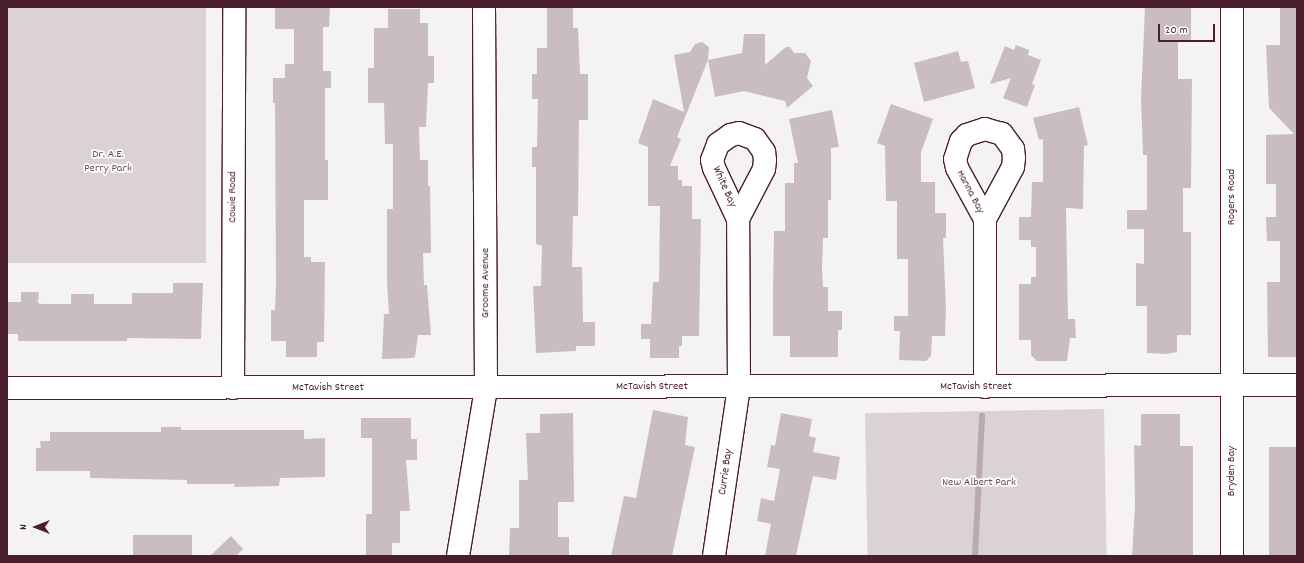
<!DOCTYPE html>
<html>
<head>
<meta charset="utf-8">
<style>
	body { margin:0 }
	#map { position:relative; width:1304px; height:563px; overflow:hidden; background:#f4f2f2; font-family:Dekko,sans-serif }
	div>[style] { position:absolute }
	.green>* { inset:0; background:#dbd2d5; transform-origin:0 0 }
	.stream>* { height:5.5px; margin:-2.75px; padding:0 2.75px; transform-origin:2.75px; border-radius:2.75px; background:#baa9ae }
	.building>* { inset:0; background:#cabdc1; transform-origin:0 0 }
	.roads { filter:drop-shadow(1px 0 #4a1f2b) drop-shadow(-1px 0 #4a1f2b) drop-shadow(0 1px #4a1f2b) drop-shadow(0 -1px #4a1f2b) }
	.street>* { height:22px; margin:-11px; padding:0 11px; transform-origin:11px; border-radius:11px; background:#fff }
	.secondary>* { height:22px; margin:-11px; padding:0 11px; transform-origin:11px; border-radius:11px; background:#fff }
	span { translate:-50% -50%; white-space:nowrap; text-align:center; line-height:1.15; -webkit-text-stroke:3.5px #fff; paint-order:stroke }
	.park-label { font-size:12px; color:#6e4c56 }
	.street-label { font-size:12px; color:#4a1f2b }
	.frame { position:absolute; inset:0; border:8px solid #4a1f2b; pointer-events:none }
	.north { position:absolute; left:16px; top:507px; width:40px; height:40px; -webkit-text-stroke:3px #fff; paint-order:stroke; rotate:270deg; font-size:11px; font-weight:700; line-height:16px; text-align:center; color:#4a1f2b }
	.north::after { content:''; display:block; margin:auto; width:14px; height:18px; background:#4a1f2b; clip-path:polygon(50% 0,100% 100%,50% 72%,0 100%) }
	.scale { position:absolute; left:1158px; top:24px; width:57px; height:18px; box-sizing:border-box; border:2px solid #4a1f2b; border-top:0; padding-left:5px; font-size:12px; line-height:14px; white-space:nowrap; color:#4a1f2b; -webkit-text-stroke:3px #fff; paint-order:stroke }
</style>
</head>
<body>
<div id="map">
	<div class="green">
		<i style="left:7px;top:7px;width:199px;height:256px"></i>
		<i style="left:1104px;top:409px;width:147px;height:239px;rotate:89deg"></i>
	</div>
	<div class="stream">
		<i style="left:975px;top:556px;width:140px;rotate:-87.1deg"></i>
	</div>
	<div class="building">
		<i style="clip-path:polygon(275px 7px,330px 7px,329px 27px,323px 27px,323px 71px,331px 71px,331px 88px,325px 88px,325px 160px,328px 160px,328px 200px,304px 200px,304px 257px,311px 257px,311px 262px,325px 262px,324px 342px,317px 342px,317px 357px,286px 357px,286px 341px,271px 341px,271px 310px,275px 310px,276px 284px,275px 103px,273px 103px,273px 78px,285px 78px,285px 64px,294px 64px,294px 29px,275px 29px)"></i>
		<i style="clip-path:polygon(547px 7px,573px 7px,573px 28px,578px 28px,580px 74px,588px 74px,588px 120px,579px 120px,578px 216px,573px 216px,572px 267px,582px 267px,583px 322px,595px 322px,595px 346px,576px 346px,576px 351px,536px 353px,533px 286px,541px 286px,542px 246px,536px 244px,536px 167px,532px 167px,532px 147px,537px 147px,538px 99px,532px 99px,532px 74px,537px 74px,537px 48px,547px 48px)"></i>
		<i style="clip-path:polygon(1145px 7px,1191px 7px,1191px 40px,1178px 40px,1178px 79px,1192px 79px,1191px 188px,1183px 188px,1183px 232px,1191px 232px,1191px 335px,1177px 335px,1177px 352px,1167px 354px,1147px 353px,1147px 306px,1136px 306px,1136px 263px,1144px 264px,1144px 229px,1127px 229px,1127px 210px,1147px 210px,1147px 155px,1143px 155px,1141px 99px)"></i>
		<i style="clip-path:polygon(1280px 7px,1297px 7px,1297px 357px,1268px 357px,1267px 282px,1280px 282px,1280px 241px,1267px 241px,1266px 217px,1276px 217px,1276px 184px,1266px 184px,1266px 135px,1294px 134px,1269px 108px,1266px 45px,1280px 45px)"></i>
		<i style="clip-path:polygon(388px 9px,420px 9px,420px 23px,428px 23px,428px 56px,434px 56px,434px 83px,428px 83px,426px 127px,419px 127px,420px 160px,428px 160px,428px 186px,430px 186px,431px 253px,423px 253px,424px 285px,427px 285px,431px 335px,418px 335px,415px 357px,412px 358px,382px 359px,384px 314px,389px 314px,387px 282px,387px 209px,393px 209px,393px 144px,385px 144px,384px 103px,368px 103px,368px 68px,374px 68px,374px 28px,388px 28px)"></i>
		<i style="clip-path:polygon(744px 34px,765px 34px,765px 65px,786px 47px,790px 47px,794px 53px,805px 53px,811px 61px,807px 78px,813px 86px,787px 108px,785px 101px,744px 91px,715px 97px,708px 60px,677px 137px,681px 139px,670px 166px,678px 166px,678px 180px,682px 180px,682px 186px,692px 186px,692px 219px,701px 219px,699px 336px,682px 336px,682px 346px,679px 346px,679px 358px,650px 358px,650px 339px,641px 339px,641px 324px,651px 324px,653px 282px,659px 282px,660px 206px,648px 206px,648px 147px,638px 143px,653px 99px,684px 112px,674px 55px,690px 52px,695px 44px,702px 42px,709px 47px,708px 60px,742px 53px)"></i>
		<i style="clip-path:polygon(1016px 45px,1029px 50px,1028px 55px,1041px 60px,1032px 84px,1035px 85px,1027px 107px,1003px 98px,1011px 78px,990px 84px,1005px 46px,1014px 50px)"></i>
		<i style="clip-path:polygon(958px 51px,961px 62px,968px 61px,975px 88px,924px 102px,914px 63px)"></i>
		<i style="clip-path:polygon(891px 104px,933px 119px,921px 152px,921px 182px,935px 182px,935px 213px,946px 213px,946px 238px,943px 238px,946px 309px,945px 336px,932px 336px,931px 356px,926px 361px,899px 360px,900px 331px,894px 331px,894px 316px,908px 316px,908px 259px,897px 259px,897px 201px,886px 201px,885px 146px,877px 143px)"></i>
		<i style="clip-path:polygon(1079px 107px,1088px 145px,1084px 146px,1083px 209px,1066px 208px,1068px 319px,1075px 319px,1076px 338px,1070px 338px,1067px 361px,1037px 361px,1031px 355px,1031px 340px,1019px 340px,1019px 284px,1031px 284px,1031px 277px,1036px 277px,1036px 247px,1031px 247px,1031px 240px,1019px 240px,1019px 217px,1031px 217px,1032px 182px,1043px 182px,1043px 139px,1039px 140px,1033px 118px)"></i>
		<i style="clip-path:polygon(832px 110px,839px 147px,831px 148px,831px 200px,828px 200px,828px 238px,823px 238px,822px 269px,823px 287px,828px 287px,828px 311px,842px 311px,842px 330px,838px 330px,838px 357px,790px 357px,790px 336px,773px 336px,773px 290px,774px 231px,785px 231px,785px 183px,794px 183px,794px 163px,798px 163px,789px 119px)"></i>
		<i style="clip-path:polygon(173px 283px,203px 283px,201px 339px,127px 338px,127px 341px,18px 341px,18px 334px,7px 334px,7px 302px,21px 302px,21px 292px,39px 292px,38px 303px,41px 304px,71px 304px,71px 294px,94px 294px,94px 304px,132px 304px,132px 293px,173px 293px)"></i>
		<i style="clip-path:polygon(653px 410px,688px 417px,685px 445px,695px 447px,672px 556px,611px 556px,624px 496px,636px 498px)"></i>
		<i style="clip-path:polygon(573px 413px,574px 502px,558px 502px,558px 537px,569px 537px,569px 556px,509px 556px,510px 528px,519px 528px,519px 480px,528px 480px,526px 433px,540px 433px,540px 414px)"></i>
		<i style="clip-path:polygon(781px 413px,812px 419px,809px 436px,816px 438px,813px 452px,840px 457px,836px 480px,813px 476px,796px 556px,765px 556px,771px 524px,757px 521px,761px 498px,774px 501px,780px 469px,767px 467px,771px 445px,775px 446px)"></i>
		<i style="clip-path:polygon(1141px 414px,1180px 414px,1180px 446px,1193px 446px,1193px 556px,1132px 556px,1135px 506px,1134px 445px,1141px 446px)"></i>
		<i style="clip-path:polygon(361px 418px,411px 418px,411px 439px,417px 439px,417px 460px,406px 460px,410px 511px,400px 511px,400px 543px,392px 543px,392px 556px,366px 556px,366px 514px,372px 514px,372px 438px,361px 438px)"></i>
		<i style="clip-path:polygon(161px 427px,181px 427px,181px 430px,304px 430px,304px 439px,325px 438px,325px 477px,280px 478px,279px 486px,234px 487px,235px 484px,187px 484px,187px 480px,90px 478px,90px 471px,36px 471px,36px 448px,41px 448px,40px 441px,50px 441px,50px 432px,161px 432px)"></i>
		<i style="left:1269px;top:447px;width:28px;height:109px"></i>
		<i style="left:133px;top:535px;width:59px;height:21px"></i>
		<i style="clip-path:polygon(231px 536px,243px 549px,236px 556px,210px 556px)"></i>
	</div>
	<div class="roads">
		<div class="street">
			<i style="left:1232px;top:7px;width:549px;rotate:90deg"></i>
			<i style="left:985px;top:219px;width:59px;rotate:-61.7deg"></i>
			<i style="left:1013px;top:167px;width:9px;rotate:-84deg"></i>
			<i style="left:1014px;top:158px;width:9px;rotate:-96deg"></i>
			<i style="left:1013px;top:149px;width:19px;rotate:-126deg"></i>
			<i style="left:1002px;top:134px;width:18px;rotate:-164deg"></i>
			<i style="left:985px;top:129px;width:19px;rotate:162deg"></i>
			<i style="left:967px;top:135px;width:8px;rotate:135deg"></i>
			<i style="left:961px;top:141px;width:19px;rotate:108deg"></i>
			<i style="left:955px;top:159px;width:9px;rotate:77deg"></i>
			<i style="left:957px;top:168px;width:58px;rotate:61.2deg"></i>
			<i style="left:985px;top:219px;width:168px;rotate:90deg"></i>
			<i style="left:7px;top:388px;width:1290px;rotate:-0.13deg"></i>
			<i style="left:233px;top:388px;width:381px;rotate:-89.8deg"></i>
			<i style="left:714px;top:556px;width:171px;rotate:-81.6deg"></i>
			<i style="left:739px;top:387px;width:168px;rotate:-90.3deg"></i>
			<i style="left:738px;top:219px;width:56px;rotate:-115.2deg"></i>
			<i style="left:714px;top:168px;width:8px;rotate:-104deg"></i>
			<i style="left:712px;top:160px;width:17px;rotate:-69deg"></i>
			<i style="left:718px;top:144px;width:16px;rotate:-35deg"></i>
			<i style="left:731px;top:135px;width:8px;rotate:-14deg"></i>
			<i style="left:739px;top:133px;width:17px;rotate:21deg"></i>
			<i style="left:755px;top:139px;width:16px;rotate:55deg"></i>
			<i style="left:764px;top:152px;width:8px;rotate:83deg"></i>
			<i style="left:765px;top:160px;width:9px;rotate:96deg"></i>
			<i style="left:764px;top:169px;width:56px;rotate:117.5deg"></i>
		</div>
		<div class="secondary">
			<i style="left:458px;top:556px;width:170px;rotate:-80.5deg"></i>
			<i style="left:486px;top:388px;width:381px;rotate:-90.3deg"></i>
		</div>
	</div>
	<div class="park-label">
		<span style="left:108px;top:162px">Dr. A.E.<br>Perry Park</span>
		<span style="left:979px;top:483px">New Albert Park</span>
	</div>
	<div class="street-label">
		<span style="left:724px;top:187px;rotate:66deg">White Bay</span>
		<span style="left:970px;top:192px;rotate:62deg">Hanna Bay</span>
		<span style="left:233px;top:197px;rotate:-90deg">Cowie Road</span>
		<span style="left:1232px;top:197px;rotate:-90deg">Rogers Road</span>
		<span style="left:486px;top:283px;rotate:-90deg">Groome Avenue</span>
		<span style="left:652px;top:387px">McTavish Street</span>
		<span style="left:976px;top:387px">McTavish Street</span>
		<span style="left:328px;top:388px">McTavish Street</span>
		<span style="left:1232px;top:471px;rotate:-90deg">Bryden Bay</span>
		<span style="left:726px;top:472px;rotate:-82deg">Currie Bay</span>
	</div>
	<div class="frame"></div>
	<div class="north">N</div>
	<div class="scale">20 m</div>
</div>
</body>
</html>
